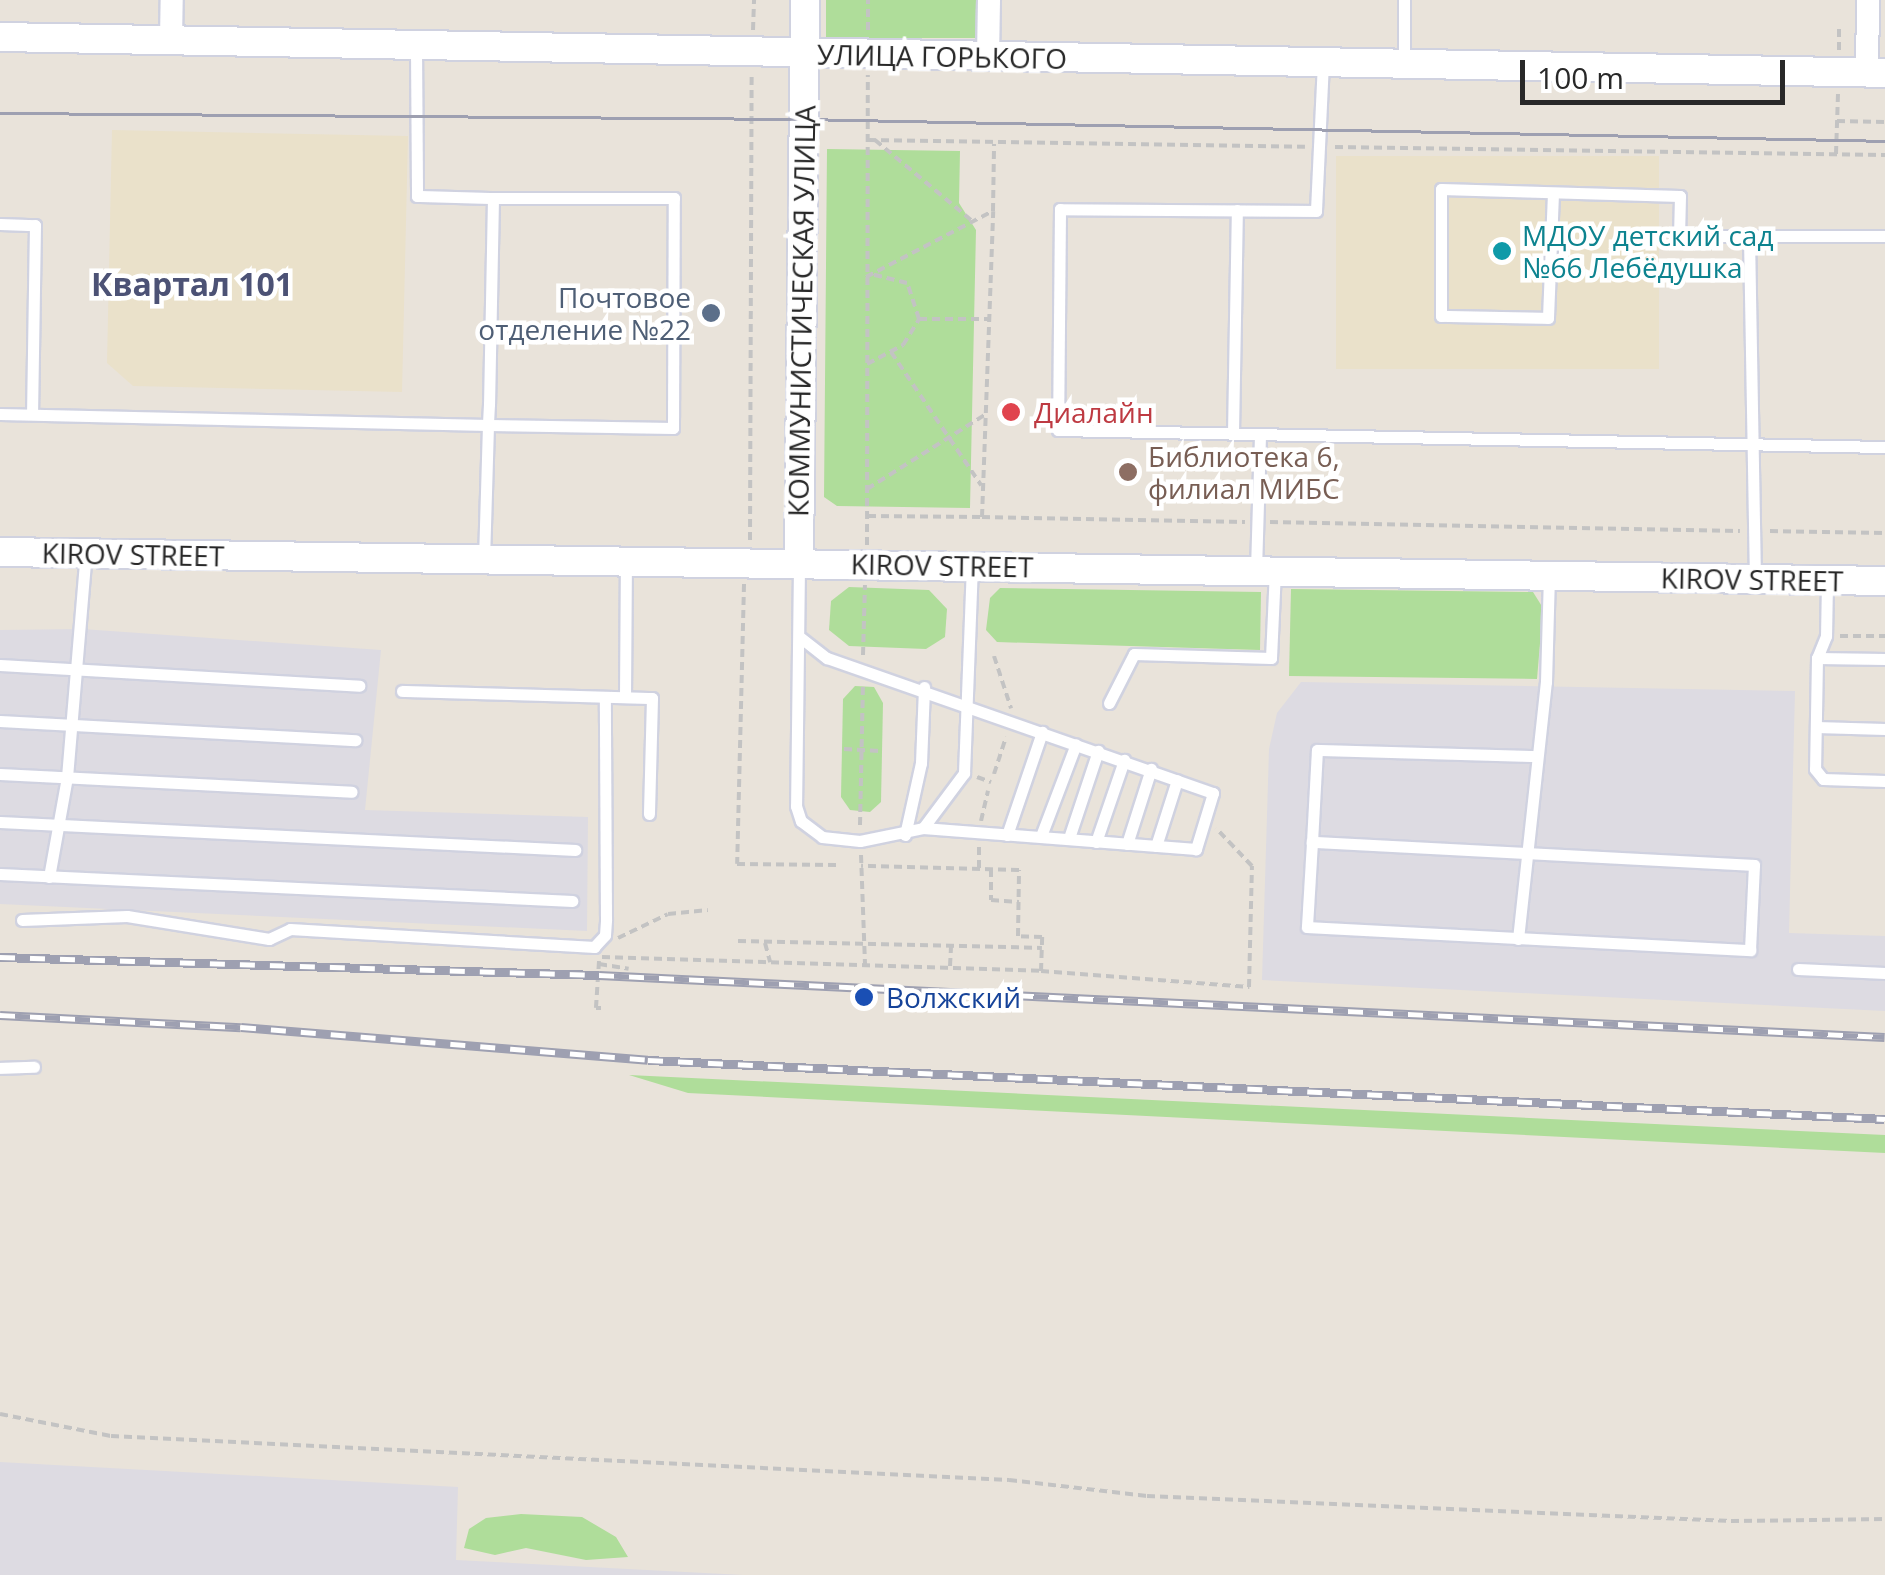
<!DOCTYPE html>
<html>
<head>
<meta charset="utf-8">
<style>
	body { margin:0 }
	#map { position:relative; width:1885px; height:1575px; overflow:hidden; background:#e9e3da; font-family:"Open Sans",sans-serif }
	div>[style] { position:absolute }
	.industrial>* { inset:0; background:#dddbe2 }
	.education>* { inset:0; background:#eae1ca; transform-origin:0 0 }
	.green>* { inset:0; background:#afdd9a; transform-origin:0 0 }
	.path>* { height:4px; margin-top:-2px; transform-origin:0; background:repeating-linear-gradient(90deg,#c3c3c3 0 8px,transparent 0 13px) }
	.roads { filter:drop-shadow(2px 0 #d0d2e0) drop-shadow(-2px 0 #d0d2e0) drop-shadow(0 2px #d0d2e0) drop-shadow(0 -2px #d0d2e0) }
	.service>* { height:11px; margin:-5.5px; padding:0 5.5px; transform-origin:5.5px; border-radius:5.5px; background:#fff }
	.minor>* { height:22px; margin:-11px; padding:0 11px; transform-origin:11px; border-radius:11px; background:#fff }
	.tertiary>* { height:28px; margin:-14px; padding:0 14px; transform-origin:14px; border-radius:14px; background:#fff }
	.tram>* { height:2.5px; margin:-1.25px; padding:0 1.25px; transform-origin:1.25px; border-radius:1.25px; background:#9ea0b1 }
	.rail>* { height:9px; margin-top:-4.5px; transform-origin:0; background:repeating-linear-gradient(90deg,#fff 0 15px,#9ea0b1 0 30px); box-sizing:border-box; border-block:2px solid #9ea0b1 }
	.dots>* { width:28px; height:28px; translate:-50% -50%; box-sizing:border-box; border:5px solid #fff; border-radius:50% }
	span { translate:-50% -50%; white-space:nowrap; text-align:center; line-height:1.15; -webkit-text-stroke:9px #fff; paint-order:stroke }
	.street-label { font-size:28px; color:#282828 }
	.culture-label { font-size:28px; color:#0d838f }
	.left { translate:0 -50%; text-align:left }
	.service-label { font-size:28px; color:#4e5e75 }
	.right { translate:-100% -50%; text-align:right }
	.health-label { font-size:28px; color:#be3a42 }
	.education-label { font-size:28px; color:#785e54 }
	.transit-label { font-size:28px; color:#164399 }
	.quarter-label { font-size:32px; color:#4c5275; font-weight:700 }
	.scale { position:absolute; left:1520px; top:60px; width:265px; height:45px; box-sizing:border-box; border:5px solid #282828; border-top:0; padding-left:12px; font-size:30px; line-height:35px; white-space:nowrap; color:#282828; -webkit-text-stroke:8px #fff; paint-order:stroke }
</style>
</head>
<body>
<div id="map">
	<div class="industrial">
		<i style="clip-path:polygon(82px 629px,381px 650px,365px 810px,588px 817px,587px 931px,0 904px,0 630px)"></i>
		<i style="clip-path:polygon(1301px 682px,1795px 691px,1789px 933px,1885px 936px,1885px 1011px,1262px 980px,1269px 749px,1277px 713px)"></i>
		<i style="clip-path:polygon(0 1462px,458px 1487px,456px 1560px,743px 1575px,0 1575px)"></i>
	</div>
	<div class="education">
		<i style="clip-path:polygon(112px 130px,408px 136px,402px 392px,133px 386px,107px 363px)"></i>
		<i style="left:1336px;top:156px;width:323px;height:213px"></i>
	</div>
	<div class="green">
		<i style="left:826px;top:0;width:155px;height:38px"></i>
		<i style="clip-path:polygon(827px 149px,960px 151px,959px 203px,976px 230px,970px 508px,837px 506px,824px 497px)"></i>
		<i style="clip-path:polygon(849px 587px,929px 590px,947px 609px,945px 637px,926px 649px,849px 646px,829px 630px,831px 601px)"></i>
		<i style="clip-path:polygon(1000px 588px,1261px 592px,1260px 650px,997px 642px,986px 630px,990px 598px)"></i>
		<i style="clip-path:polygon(1291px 589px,1533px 592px,1543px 608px,1537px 679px,1289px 676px)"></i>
		<i style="clip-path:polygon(855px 686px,874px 687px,883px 703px,881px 802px,870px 812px,850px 810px,841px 797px,843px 699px)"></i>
		<i style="clip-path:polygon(629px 1075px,1885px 1135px,1885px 1153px,688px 1093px)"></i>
		<i style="clip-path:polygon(521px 1514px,582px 1517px,616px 1537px,628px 1557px,586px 1560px,526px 1548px,495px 1555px,464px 1548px,469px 1529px,486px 1518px)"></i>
	</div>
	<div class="path">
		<i style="left:1839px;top:29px;width:21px;rotate:90deg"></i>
		<i style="left:753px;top:30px;width:30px;rotate:-88deg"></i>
		<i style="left:868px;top:30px;width:30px;rotate:-90deg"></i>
		<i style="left:1837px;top:121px;width:48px;rotate:1.2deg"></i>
		<i style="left:868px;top:140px;width:437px;rotate:0.9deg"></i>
		<i style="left:875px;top:140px;width:125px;rotate:39.8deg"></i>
		<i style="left:1335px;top:147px;width:550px;rotate:0.83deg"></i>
		<i style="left:1836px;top:154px;width:60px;rotate:-88.1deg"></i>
		<i style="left:866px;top:277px;width:143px;rotate:-27.5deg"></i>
		<i style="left:993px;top:211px;width:67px;rotate:-89.1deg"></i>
		<i style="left:919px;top:319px;width:70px"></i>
		<i style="left:891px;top:352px;width:161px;rotate:55.9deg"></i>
		<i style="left:867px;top:364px;width:41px;rotate:-27.8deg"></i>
		<i style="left:903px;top:345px;width:31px;rotate:-58deg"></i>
		<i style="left:919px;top:319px;width:38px;rotate:-108deg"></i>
		<i style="left:907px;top:283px;width:37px;rotate:-166deg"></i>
		<i style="left:867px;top:489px;width:141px;rotate:-32.2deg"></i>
		<i style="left:868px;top:516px;width:114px;rotate:0.5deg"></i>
		<i style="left:982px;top:517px;width:306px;rotate:-87.9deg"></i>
		<i style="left:982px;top:517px;width:263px;rotate:1.1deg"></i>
		<i style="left:1270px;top:522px;width:470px;rotate:1.1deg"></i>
		<i style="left:1770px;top:531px;width:115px;rotate:1deg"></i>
		<i style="left:750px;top:540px;width:466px;rotate:-89.8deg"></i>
		<i style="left:867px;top:545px;width:470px;rotate:-89.9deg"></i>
		<i style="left:744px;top:584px;width:280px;rotate:91.4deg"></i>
		<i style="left:737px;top:864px;width:100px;rotate:0.6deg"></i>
		<i style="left:1840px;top:636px;width:45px"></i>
		<i style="left:863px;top:655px;width:70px;rotate:-88.4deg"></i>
		<i style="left:994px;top:656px;width:55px;rotate:71.9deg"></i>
		<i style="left:844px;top:749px;width:36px;rotate:3deg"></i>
		<i style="left:994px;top:774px;width:39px;rotate:-72deg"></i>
		<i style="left:977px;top:777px;width:15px;rotate:20deg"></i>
		<i style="left:981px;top:821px;width:31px;rotate:-77deg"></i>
		<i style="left:860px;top:825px;width:140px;rotate:-88.8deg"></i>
		<i style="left:861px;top:855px;width:110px;rotate:87.9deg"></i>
		<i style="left:979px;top:868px;width:23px;rotate:-90deg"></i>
		<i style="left:991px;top:869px;width:31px;rotate:90deg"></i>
		<i style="left:991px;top:900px;width:28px;rotate:4deg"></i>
		<i style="left:618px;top:938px;width:55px;rotate:-25.6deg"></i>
		<i style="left:668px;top:914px;width:40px;rotate:-5.7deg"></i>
		<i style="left:738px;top:941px;width:304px;rotate:1.3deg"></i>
		<i style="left:765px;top:943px;width:20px;rotate:75deg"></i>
		<i style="left:602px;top:957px;width:439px;rotate:1.8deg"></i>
		<i style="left:1041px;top:971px;width:34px;rotate:-88deg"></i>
		<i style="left:1042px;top:937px;width:24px;rotate:-178deg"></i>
		<i style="left:1018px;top:936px;width:66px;rotate:-89.1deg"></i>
		<i style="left:1019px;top:870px;width:158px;rotate:-178.5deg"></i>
		<i style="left:599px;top:961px;width:47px;rotate:93.7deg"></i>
		<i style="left:596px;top:1008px;width:5px"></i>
		<i style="left:599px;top:964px;width:30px;rotate:9deg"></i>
		<i style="left:950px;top:966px;width:20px;rotate:-87deg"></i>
		<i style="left:1041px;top:971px;width:209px;rotate:4.4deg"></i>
		<i style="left:1249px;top:987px;width:121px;rotate:-88.6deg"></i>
		<i style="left:1252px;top:866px;width:52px;rotate:-133.5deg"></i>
		<i style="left:0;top:1414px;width:113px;rotate:11.2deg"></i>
		<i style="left:111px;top:1436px;width:899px;rotate:2.81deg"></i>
		<i style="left:1009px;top:1480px;width:139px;rotate:6.6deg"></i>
		<i style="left:1147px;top:1496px;width:585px;rotate:2.45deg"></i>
		<i style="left:1731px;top:1521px;width:154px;rotate:-0.7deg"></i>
	</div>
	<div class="roads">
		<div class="service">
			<i style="left:1404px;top:0;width:64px;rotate:90deg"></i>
			<i style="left:416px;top:47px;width:149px;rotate:89.6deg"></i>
			<i style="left:417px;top:196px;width:76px;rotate:1.5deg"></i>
			<i style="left:1323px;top:62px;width:149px;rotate:92.7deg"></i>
			<i style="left:1316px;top:211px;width:256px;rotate:-179.6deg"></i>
			<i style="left:1060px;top:209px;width:221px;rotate:90.5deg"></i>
			<i style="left:1058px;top:430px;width:827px;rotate:1.18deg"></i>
			<i style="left:1553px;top:193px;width:125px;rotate:92.3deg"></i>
			<i style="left:1548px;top:318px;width:107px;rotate:-178.9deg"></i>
			<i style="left:1441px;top:316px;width:127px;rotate:-90deg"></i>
			<i style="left:1441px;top:189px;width:239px;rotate:1.7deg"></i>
			<i style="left:1680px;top:196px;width:40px;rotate:91.4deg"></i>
			<i style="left:1679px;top:236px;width:206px"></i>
			<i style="left:0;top:224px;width:35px;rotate:2deg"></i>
			<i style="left:35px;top:225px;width:189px;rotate:90.9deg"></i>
			<i style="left:1749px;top:237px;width:340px;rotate:89deg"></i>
			<i style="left:0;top:414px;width:488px;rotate:1.3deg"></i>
			<i style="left:488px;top:425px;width:185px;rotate:0.9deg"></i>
			<i style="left:673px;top:428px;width:230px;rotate:-89.8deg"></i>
			<i style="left:674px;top:198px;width:181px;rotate:180deg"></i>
			<i style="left:493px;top:198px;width:206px;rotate:91.1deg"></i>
			<i style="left:489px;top:404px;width:21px;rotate:93deg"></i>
			<i style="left:488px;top:425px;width:134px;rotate:91.7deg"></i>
			<i style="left:1233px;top:433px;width:223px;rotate:-89deg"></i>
			<i style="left:799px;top:566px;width:240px;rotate:90.7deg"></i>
			<i style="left:796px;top:806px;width:16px;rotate:72deg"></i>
			<i style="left:801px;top:821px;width:26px;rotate:37deg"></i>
			<i style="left:822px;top:837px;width:38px;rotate:6deg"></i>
			<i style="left:860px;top:841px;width:64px;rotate:-11.7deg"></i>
			<i style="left:923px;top:828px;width:69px;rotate:-53.3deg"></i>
			<i style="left:964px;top:773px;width:207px;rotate:-87.8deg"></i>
			<i style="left:1256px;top:570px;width:136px;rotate:-88.3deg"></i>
			<i style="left:1827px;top:581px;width:55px;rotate:91deg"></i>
			<i style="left:1826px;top:636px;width:24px;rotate:112deg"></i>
			<i style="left:1817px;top:658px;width:111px;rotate:91deg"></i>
			<i style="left:1815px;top:769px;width:13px;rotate:51deg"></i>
			<i style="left:1823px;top:779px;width:62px;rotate:1.8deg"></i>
			<i style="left:801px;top:638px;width:33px;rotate:38deg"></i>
			<i style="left:827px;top:658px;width:409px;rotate:19.3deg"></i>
			<i style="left:1213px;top:793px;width:59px;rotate:106.9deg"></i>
			<i style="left:1196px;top:849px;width:274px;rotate:-175.6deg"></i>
			<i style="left:1817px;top:658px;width:68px;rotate:0.8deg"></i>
			<i style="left:0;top:665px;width:360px;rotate:3.3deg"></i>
			<i style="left:402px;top:691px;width:250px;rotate:1.6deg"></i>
			<i style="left:652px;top:698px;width:116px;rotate:91.5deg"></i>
			<i style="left:625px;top:697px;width:134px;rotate:-89.6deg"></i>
			<i style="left:1109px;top:703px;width:55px;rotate:-63deg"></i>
			<i style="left:1134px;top:654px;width:137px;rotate:1.7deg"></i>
			<i style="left:1271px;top:658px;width:87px;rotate:-87.4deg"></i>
			<i style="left:0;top:721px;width:356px;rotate:3.1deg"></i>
			<i style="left:1816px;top:727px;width:69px;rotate:1.7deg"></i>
			<i style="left:0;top:774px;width:352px;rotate:2.9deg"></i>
			<i style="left:0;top:822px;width:576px;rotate:2.79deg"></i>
			<i style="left:905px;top:835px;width:74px;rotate:-77.5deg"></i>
			<i style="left:921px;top:763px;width:76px;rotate:-87.7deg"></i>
			<i style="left:1007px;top:835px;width:109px;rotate:-71.2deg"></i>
			<i style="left:1041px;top:836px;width:98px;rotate:-69.2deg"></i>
			<i style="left:1069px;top:838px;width:92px;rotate:-71.6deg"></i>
			<i style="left:1096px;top:842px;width:87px;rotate:-71.1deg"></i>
			<i style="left:1312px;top:842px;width:85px;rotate:93.4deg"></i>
			<i style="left:1307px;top:927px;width:444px;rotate:3deg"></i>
			<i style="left:1750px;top:950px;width:85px;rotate:-87.3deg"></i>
			<i style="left:1754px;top:865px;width:443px;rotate:-177deg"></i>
			<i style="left:1312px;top:842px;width:92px;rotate:-86.9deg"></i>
			<i style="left:1317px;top:750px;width:217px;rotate:1.6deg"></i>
			<i style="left:1127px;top:844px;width:79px;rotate:-72.3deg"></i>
			<i style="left:1156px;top:846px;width:69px;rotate:-72.3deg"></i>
			<i style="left:0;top:874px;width:573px;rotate:2.7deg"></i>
			<i style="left:49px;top:877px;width:102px;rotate:-79.8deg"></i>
			<i style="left:67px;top:777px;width:225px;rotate:-85.2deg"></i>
			<i style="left:22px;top:920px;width:105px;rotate:-2.2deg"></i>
			<i style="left:127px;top:916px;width:144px;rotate:9.2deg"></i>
			<i style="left:269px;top:939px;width:23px;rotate:-25deg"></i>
			<i style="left:290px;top:929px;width:305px;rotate:3.4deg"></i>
			<i style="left:594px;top:947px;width:16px;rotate:-47deg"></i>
			<i style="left:605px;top:935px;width:16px;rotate:-86deg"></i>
			<i style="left:606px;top:919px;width:221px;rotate:-90.3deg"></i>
			<i style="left:1518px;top:939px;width:259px;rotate:-83.8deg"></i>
			<i style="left:1546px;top:682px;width:106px;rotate:-88.4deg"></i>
			<i style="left:1798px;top:969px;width:87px;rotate:2.6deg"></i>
			<i style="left:0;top:1068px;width:34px;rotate:-2deg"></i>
		</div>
		<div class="minor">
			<i style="left:171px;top:39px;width:39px;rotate:-89deg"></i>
			<i style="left:988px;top:57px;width:57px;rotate:-89deg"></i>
			<i style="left:1867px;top:72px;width:72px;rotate:-89.2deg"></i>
		</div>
		<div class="tertiary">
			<i style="left:0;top:37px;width:1885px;rotate:1.09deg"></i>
			<i style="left:0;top:552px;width:1885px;rotate:0.88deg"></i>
			<i style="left:799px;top:562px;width:562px;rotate:-89.39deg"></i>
		</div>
	</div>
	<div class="tram">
		<i style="left:0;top:113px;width:803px;rotate:0.43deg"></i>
		<i style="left:803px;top:119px;width:1082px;rotate:1.16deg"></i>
	</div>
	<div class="rail">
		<i style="left:0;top:957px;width:599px;rotate:1.72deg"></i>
		<i style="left:599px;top:975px;width:1287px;rotate:2.76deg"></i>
		<i style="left:0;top:1015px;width:241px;rotate:2.9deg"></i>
		<i style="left:241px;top:1027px;width:408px;rotate:4.6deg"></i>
		<i style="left:648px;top:1060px;width:1238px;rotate:2.73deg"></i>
	</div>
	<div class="dots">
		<i style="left:1502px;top:251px;background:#0f9aa8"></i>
		<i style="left:711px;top:313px;background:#5c6f8a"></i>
		<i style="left:1011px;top:412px;background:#e0444e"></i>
		<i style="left:1128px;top:472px;background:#8d6e63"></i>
		<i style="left:864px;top:997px;background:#1a4fb4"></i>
	</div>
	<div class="street-label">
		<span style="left:942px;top:56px;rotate:1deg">УЛИЦА ГОРЬКОГО</span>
		<span style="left:801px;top:311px;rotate:-89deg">КОММУНИСТИЧЕСКАЯ УЛИЦА</span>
		<span style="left:133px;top:554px;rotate:1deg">KIROV STREET</span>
		<span style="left:942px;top:565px;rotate:1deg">KIROV STREET</span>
		<span style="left:1752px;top:579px;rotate:1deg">KIROV STREET</span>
	</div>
	<div class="culture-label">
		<span class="left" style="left:1522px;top:251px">МДОУ детский сад<br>№66 Лебёдушка</span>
	</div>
	<div class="service-label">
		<span class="right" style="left:691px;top:313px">Почтовое<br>отделение №22</span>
	</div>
	<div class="health-label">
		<span class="left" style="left:1034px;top:412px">Диалайн</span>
	</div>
	<div class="education-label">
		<span class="left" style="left:1148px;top:472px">Библиотека 6,<br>филиал МИБС</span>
	</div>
	<div class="transit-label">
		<span class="left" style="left:886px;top:997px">Волжский</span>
	</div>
	<div class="quarter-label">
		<span style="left:192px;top:284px">Квартал 101</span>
	</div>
	<div class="scale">100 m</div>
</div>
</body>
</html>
